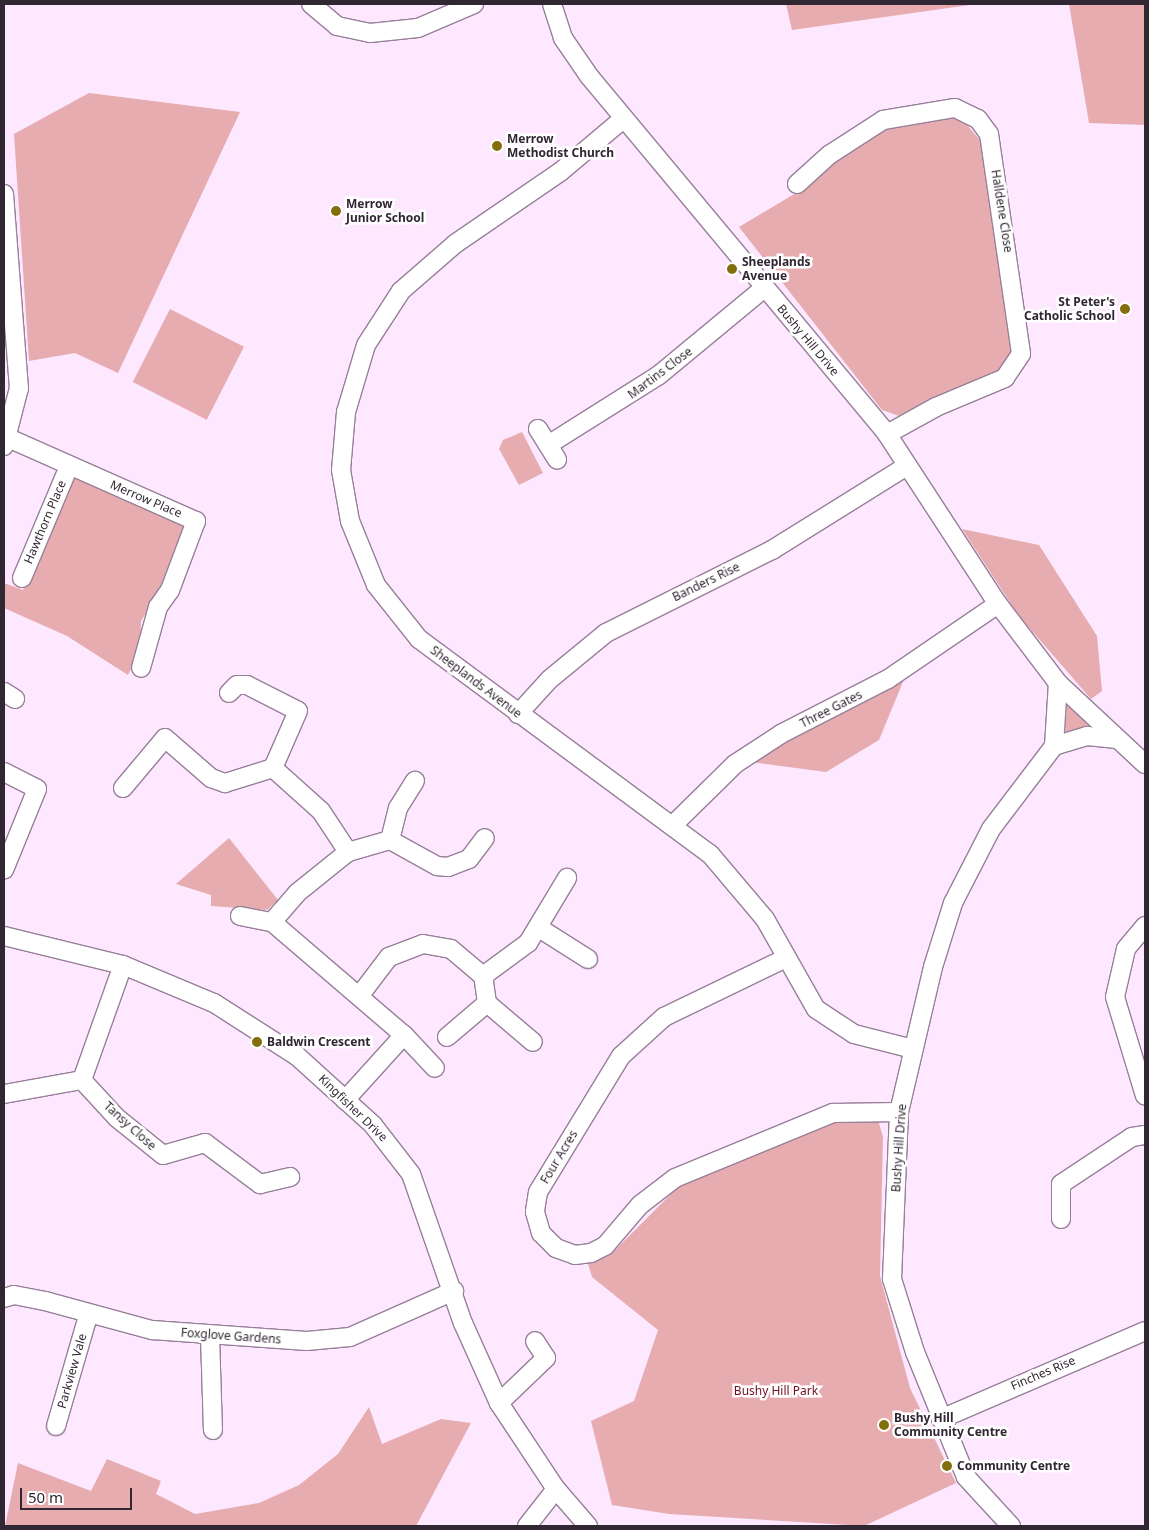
<!DOCTYPE html>
<html>
<head>
<meta charset="utf-8">
<style>
	body { margin:0 }
	#map { position:relative; width:1149px; height:1530px; overflow:hidden; background:#fde8ff; font-family:"Noto Sans",sans-serif }
	div>[style] { position:absolute }
	.green>* { inset:0; background:#e6acaf; transform-origin:0 0 }
	.roads { filter:drop-shadow(1px 0 #977f99) drop-shadow(-1px 0 #977f99) drop-shadow(0 1px #977f99) drop-shadow(0 -1px #977f99) }
	.minor>* { height:18px; margin:-9px; padding:0 9px; transform-origin:9px; border-radius:9px; background:#fff }
	.dots>* { width:14px; height:14px; translate:-50% -50%; box-sizing:border-box; border:2px solid #fff; border-radius:50% }
	span { translate:-50% -50%; white-space:nowrap; text-align:center; line-height:1.15; -webkit-text-stroke:5px #fff; paint-order:stroke }
	.poi-label { font-size:12px; color:#312732; font-weight:700 }
	.left { translate:0 -50%; text-align:left }
	.right { translate:-100% -50%; text-align:right }
	.street-label { font-size:12px; color:#312732 }
	.park-label { font-size:12px; color:#710d23 }
	.frame { position:absolute; inset:0; border:5px solid #312732; pointer-events:none }
	.scale { position:absolute; left:20px; top:1488px; width:112px; height:22px; box-sizing:border-box; border:2px solid #312732; border-top:0; padding-left:6px; font-size:15px; line-height:18px; white-space:nowrap; color:#312732; -webkit-text-stroke:4px #fff; paint-order:stroke }
</style>
</head>
<body>
<div id="map">
	<div class="green">
		<i style="clip-path:polygon(786px 4px,977px 4px,792px 30px)"></i>
		<i style="clip-path:polygon(1069px 4px,1145px 4px,1145px 125px,1089px 123px)"></i>
		<i style="clip-path:polygon(89px 93px,240px 112px,118px 373px,75px 353px,29px 361px,14px 134px)"></i>
		<i style="clip-path:polygon(959px 115px,983px 144px,1013px 354px,997px 374px,902px 417px,882px 410px,739px 227px,806px 187px,877px 128px)"></i>
		<i style="left:170px;top:309px;width:83px;height:82px;rotate:27deg"></i>
		<i style="clip-path:polygon(522px 432px,543px 473px,519px 485px,499px 449px,503px 440px)"></i>
		<i style="clip-path:polygon(73px 473px,187px 523px,163px 586px,141px 621px,140px 651px,128px 675px,67px 636px,4px 608px,4px 583px,23px 590px)"></i>
		<i style="clip-path:polygon(962px 529px,1039px 545px,1097px 636px,1102px 691px,1091px 699px,1019px 616px)"></i>
		<i style="clip-path:polygon(905px 677px,879px 740px,826px 772px,750px 762px)"></i>
		<i style="clip-path:polygon(1067px 702px,1094px 731px,1065px 735px)"></i>
		<i style="clip-path:polygon(229px 838px,278px 900px,267px 910px,211px 906px,211px 895px,176px 884px)"></i>
		<i style="clip-path:polygon(843px 1118px,878px 1120px,883px 1137px,880px 1276px,910px 1388px,956px 1483px,864px 1526px,669px 1514px,612px 1505px,591px 1421px,634px 1401px,658px 1330px,592px 1277px,588px 1264px,613px 1252px,679px 1186px)"></i>
		<i style="clip-path:polygon(369px 1407px,382px 1444px,441px 1419px,471px 1423px,416px 1526px,5px 1526px,18px 1463px,91px 1491px,107px 1459px,161px 1481px,156px 1494px,195px 1514px,259px 1503px,299px 1485px,338px 1454px)"></i>
	</div>
	<div class="roads">
		<div class="minor">
			<i style="left:311px;top:4px;width:34px;rotate:40deg"></i>
			<i style="left:337px;top:26px;width:34px;rotate:12deg"></i>
			<i style="left:370px;top:33px;width:48px;rotate:-5.9deg"></i>
			<i style="left:418px;top:28px;width:61px;rotate:-23.2deg"></i>
			<i style="left:552px;top:4px;width:36px;rotate:72deg"></i>
			<i style="left:563px;top:38px;width:46px;rotate:55.6deg"></i>
			<i style="left:589px;top:76px;width:466px;rotate:50.2deg"></i>
			<i style="left:887px;top:434px;width:203px;rotate:56.9deg"></i>
			<i style="left:998px;top:604px;width:99px;rotate:52.8deg"></i>
			<i style="left:1058px;top:683px;width:119px;rotate:43deg"></i>
			<i style="left:623px;top:119px;width:82px;rotate:139.9deg"></i>
			<i style="left:560px;top:172px;width:127px;rotate:145.6deg"></i>
			<i style="left:455px;top:244px;width:72px;rotate:139deg"></i>
			<i style="left:401px;top:291px;width:64px;rotate:122.9deg"></i>
			<i style="left:366px;top:345px;width:70px;rotate:106.6deg"></i>
			<i style="left:346px;top:412px;width:58px;rotate:94.9deg"></i>
			<i style="left:341px;top:470px;width:52px;rotate:80deg"></i>
			<i style="left:350px;top:521px;width:69px;rotate:67.9deg"></i>
			<i style="left:376px;top:585px;width:69px;rotate:51.5deg"></i>
			<i style="left:419px;top:639px;width:362px;rotate:36.5deg"></i>
			<i style="left:710px;top:854px;width:85px;rotate:49.8deg"></i>
			<i style="left:765px;top:919px;width:103px;rotate:60.5deg"></i>
			<i style="left:816px;top:1009px;width:45px;rotate:33.3deg"></i>
			<i style="left:854px;top:1034px;width:61px;rotate:14.3deg"></i>
			<i style="left:797px;top:184px;width:43px;rotate:-42.2deg"></i>
			<i style="left:829px;top:155px;width:64px;rotate:-32.9deg"></i>
			<i style="left:883px;top:120px;width:73px;rotate:-9.5deg"></i>
			<i style="left:955px;top:108px;width:25px;rotate:26deg"></i>
			<i style="left:978px;top:119px;width:19px;rotate:54deg"></i>
			<i style="left:989px;top:134px;width:222px;rotate:81.7deg"></i>
			<i style="left:1021px;top:354px;width:29px;rotate:124deg"></i>
			<i style="left:1005px;top:378px;width:75px;rotate:157.2deg"></i>
			<i style="left:936px;top:407px;width:56px;rotate:151.1deg"></i>
			<i style="left:4px;top:194px;width:195px;rotate:85.6deg"></i>
			<i style="left:19px;top:388px;width:60px;rotate:104.5deg"></i>
			<i style="left:538px;top:429px;width:36px;rotate:58deg"></i>
			<i style="left:6px;top:437px;width:208px;rotate:23.9deg"></i>
			<i style="left:196px;top:521px;width:74px;rotate:110.6deg"></i>
			<i style="left:170px;top:590px;width:21px;rotate:125deg"></i>
			<i style="left:158px;top:607px;width:63px;rotate:105.6deg"></i>
			<i style="left:548px;top:445px;width:131px;rotate:-32.2deg"></i>
			<i style="left:659px;top:375px;width:135px;rotate:-39.6deg"></i>
			<i style="left:22px;top:578px;width:121px;rotate:-67.2deg"></i>
			<i style="left:4px;top:692px;width:13px;rotate:32deg"></i>
			<i style="left:229px;top:693px;width:11px;rotate:-45deg"></i>
			<i style="left:237px;top:685px;width:10px"></i>
			<i style="left:247px;top:685px;width:57px;rotate:27deg"></i>
			<i style="left:298px;top:711px;width:62px;rotate:113.7deg"></i>
			<i style="left:273px;top:768px;width:64px;rotate:41.9deg"></i>
			<i style="left:321px;top:811px;width:49px;rotate:56.6deg"></i>
			<i style="left:518px;top:714px;width:47px;rotate:-47.6deg"></i>
			<i style="left:550px;top:679px;width:72px;rotate:-39.4deg"></i>
			<i style="left:606px;top:633px;width:186px;rotate:-26.6deg"></i>
			<i style="left:772px;top:550px;width:159px;rotate:-31.9deg"></i>
			<i style="left:1054px;top:746px;width:34px;rotate:-17deg"></i>
			<i style="left:1087px;top:736px;width:30px;rotate:6deg"></i>
			<i style="left:4px;top:772px;width:37px;rotate:27deg"></i>
			<i style="left:37px;top:789px;width:87px;rotate:112.2deg"></i>
			<i style="left:123px;top:788px;width:65px;rotate:-50deg"></i>
			<i style="left:165px;top:738px;width:61px;rotate:41deg"></i>
			<i style="left:211px;top:778px;width:15px;rotate:20deg"></i>
			<i style="left:225px;top:783px;width:50px;rotate:-17.4deg"></i>
			<i style="left:674px;top:824px;width:86px;rotate:-44.5deg"></i>
			<i style="left:735px;top:764px;width:55px;rotate:-33.1deg"></i>
			<i style="left:781px;top:734px;width:120px;rotate:-27.2deg"></i>
			<i style="left:888px;top:679px;width:133px;rotate:-34.3deg"></i>
			<i style="left:390px;top:840px;width:33px;rotate:-76deg"></i>
			<i style="left:398px;top:808px;width:32px;rotate:-58deg"></i>
			<i style="left:240px;top:916px;width:33px;rotate:11deg"></i>
			<i style="left:272px;top:922px;width:38px;rotate:-49deg"></i>
			<i style="left:297px;top:893px;width:65px;rotate:-38.8deg"></i>
			<i style="left:348px;top:852px;width:44px;rotate:-15.9deg"></i>
			<i style="left:390px;top:840px;width:54px;rotate:29deg"></i>
			<i style="left:437px;top:866px;width:11px;rotate:5deg"></i>
			<i style="left:448px;top:867px;width:22px;rotate:-21deg"></i>
			<i style="left:469px;top:859px;width:26px;rotate:-53deg"></i>
			<i style="left:272px;top:922px;width:174px;rotate:40.6deg"></i>
			<i style="left:404px;top:1035px;width:88px;rotate:132.2deg"></i>
			<i style="left:1145px;top:926px;width:30px;rotate:130deg"></i>
			<i style="left:1126px;top:949px;width:49px;rotate:102.9deg"></i>
			<i style="left:1115px;top:997px;width:103px;rotate:73.1deg"></i>
			<i style="left:539px;top:928px;width:58px;rotate:32.3deg"></i>
			<i style="left:4px;top:936px;width:122px;rotate:13.7deg"></i>
			<i style="left:123px;top:965px;width:99px;rotate:22.7deg"></i>
			<i style="left:214px;top:1003px;width:98px;rotate:32.6deg"></i>
			<i style="left:297px;top:1056px;width:103px;rotate:42.2deg"></i>
			<i style="left:373px;top:1125px;width:62px;rotate:52.2deg"></i>
			<i style="left:411px;top:1174px;width:158px;rotate:70.8deg"></i>
			<i style="left:463px;top:1323px;width:88px;rotate:65.8deg"></i>
			<i style="left:499px;top:1403px;width:103px;rotate:56.5deg"></i>
			<i style="left:556px;top:1489px;width:49px;rotate:49.1deg"></i>
			<i style="left:784px;top:959px;width:133px;rotate:154.2deg"></i>
			<i style="left:664px;top:1017px;width:58px;rotate:137.8deg"></i>
			<i style="left:621px;top:1056px;width:159px;rotate:121.4deg"></i>
			<i style="left:538px;top:1192px;width:20px;rotate:99deg"></i>
			<i style="left:535px;top:1212px;width:22px;rotate:74deg"></i>
			<i style="left:541px;top:1233px;width:21px;rotate:45deg"></i>
			<i style="left:556px;top:1248px;width:20px;rotate:20deg"></i>
			<i style="left:575px;top:1255px;width:16px;rotate:-7deg"></i>
			<i style="left:591px;top:1253px;width:16px;rotate:-27deg"></i>
			<i style="left:605px;top:1246px;width:54px;rotate:-49.5deg"></i>
			<i style="left:640px;top:1205px;width:44px;rotate:-37.6deg"></i>
			<i style="left:675px;top:1178px;width:171px;rotate:-22.4deg"></i>
			<i style="left:833px;top:1113px;width:66px;rotate:-0.9deg"></i>
			<i style="left:360px;top:995px;width:48px;rotate:-52.7deg"></i>
			<i style="left:389px;top:957px;width:36px;rotate:-21deg"></i>
			<i style="left:423px;top:944px;width:28px;rotate:10deg"></i>
			<i style="left:451px;top:949px;width:42px;rotate:40.2deg"></i>
			<i style="left:483px;top:976px;width:56px;rotate:-36.3deg"></i>
			<i style="left:528px;top:943px;width:76px;rotate:-59deg"></i>
			<i style="left:487px;top:1003px;width:60px;rotate:40.3deg"></i>
			<i style="left:404px;top:1035px;width:45px;rotate:46.8deg"></i>
			<i style="left:447px;top:1037px;width:52px;rotate:-40.4deg"></i>
			<i style="left:487px;top:1003px;width:27px;rotate:-98deg"></i>
			<i style="left:82px;top:1080px;width:52px;rotate:47.4deg"></i>
			<i style="left:117px;top:1118px;width:59px;rotate:38.8deg"></i>
			<i style="left:163px;top:1155px;width:44px;rotate:-15.9deg"></i>
			<i style="left:205px;top:1143px;width:69px;rotate:36.7deg"></i>
			<i style="left:260px;top:1184px;width:31px;rotate:-13deg"></i>
			<i style="left:4px;top:1094px;width:79px;rotate:-10.2deg"></i>
			<i style="left:82px;top:1080px;width:122px;rotate:-70.4deg"></i>
			<i style="left:1061px;top:1219px;width:35px;rotate:-90deg"></i>
			<i style="left:1061px;top:1184px;width:85px;rotate:-33.5deg"></i>
			<i style="left:1132px;top:1137px;width:13px;rotate:-9deg"></i>
			<i style="left:4px;top:1298px;width:10px;rotate:-17deg"></i>
			<i style="left:14px;top:1295px;width:32px;rotate:11deg"></i>
			<i style="left:45px;top:1301px;width:111px;rotate:15.2deg"></i>
			<i style="left:152px;top:1330px;width:155px;rotate:4.1deg"></i>
			<i style="left:307px;top:1341px;width:43px;rotate:-5.3deg"></i>
			<i style="left:350px;top:1337px;width:114px;rotate:-23.9deg"></i>
			<i style="left:210px;top:1336px;width:94px;rotate:88.2deg"></i>
			<i style="left:499px;top:1403px;width:65px;rotate:-43.8deg"></i>
			<i style="left:546px;top:1358px;width:20px;rotate:-123deg"></i>
			<i style="left:941px;top:1419px;width:222px;rotate:-23.3deg"></i>
			<i style="left:56px;top:1426px;width:115px;rotate:-73.8deg"></i>
			<i style="left:527px;top:1526px;width:47px;rotate:-51.9deg"></i>
			<i style="left:1011px;top:1526px;width:67px;rotate:-132.6deg"></i>
			<i style="left:966px;top:1477px;width:135px;rotate:-112.2deg"></i>
			<i style="left:915px;top:1352px;width:77px;rotate:-107.5deg"></i>
			<i style="left:892px;top:1279px;width:167px;rotate:-87.6deg"></i>
			<i style="left:899px;top:1112px;width:149px;rotate:-76.8deg"></i>
			<i style="left:933px;top:967px;width:67px;rotate:-72.6deg"></i>
			<i style="left:953px;top:903px;width:83px;rotate:-62.8deg"></i>
			<i style="left:991px;top:829px;width:104px;rotate:-52.8deg"></i>
			<i style="left:1054px;top:746px;width:63px;rotate:-86.4deg"></i>
		</div>
	</div>
	<div class="dots">
		<i style="left:497px;top:146px;background:#836e0c"></i>
		<i style="left:336px;top:211px;background:#836e0c"></i>
		<i style="left:732px;top:269px;background:#836e0c"></i>
		<i style="left:1125px;top:309px;background:#836e0c"></i>
		<i style="left:257px;top:1042px;background:#836e0c"></i>
		<i style="left:884px;top:1425px;background:#836e0c"></i>
		<i style="left:947px;top:1466px;background:#836e0c"></i>
	</div>
	<div class="poi-label">
		<span class="left" style="left:507px;top:146px">Merrow<br>Methodist Church</span>
		<span class="left" style="left:346px;top:211px">Merrow<br>Junior School</span>
		<span class="left" style="left:742px;top:269px">Sheeplands<br>Avenue</span>
		<span class="right" style="left:1115px;top:309px">St Peter's<br>Catholic School</span>
		<span class="left" style="left:267px;top:1042px">Baldwin Crescent</span>
		<span class="left" style="left:894px;top:1425px">Bushy Hill<br>Community Centre</span>
		<span class="left" style="left:957px;top:1466px">Community Centre</span>
	</div>
	<div class="street-label">
		<span style="left:1002px;top:211px;rotate:81deg">Halldene Close</span>
		<span style="left:808px;top:340px;rotate:50deg">Bushy Hill Drive</span>
		<span style="left:660px;top:373px;rotate:-37deg">Martins Close</span>
		<span style="left:146px;top:499px;rotate:23deg">Merrow Place</span>
		<span style="left:45px;top:522px;rotate:-67deg">Hawthorn Place</span>
		<span style="left:706px;top:582px;rotate:-26deg">Banders Rise</span>
		<span style="left:476px;top:682px;rotate:37deg">Sheeplands Avenue</span>
		<span style="left:831px;top:709px;rotate:-27deg">Three Gates</span>
		<span style="left:353px;top:1108px;rotate:44deg">Kingfisher Drive</span>
		<span style="left:130px;top:1126px;rotate:42deg">Tansy Close</span>
		<span style="left:899px;top:1148px;rotate:-86deg">Bushy Hill Drive</span>
		<span style="left:559px;top:1157px;rotate:-59deg">Four Acres</span>
		<span style="left:231px;top:1336px;rotate:4deg">Foxglove Gardens</span>
		<span style="left:72px;top:1371px;rotate:-74deg">Parkview Vale</span>
		<span style="left:1043px;top:1373px;rotate:-23deg">Finches Rise</span>
	</div>
	<div class="park-label">
		<span style="left:776px;top:1391px">Bushy Hill Park</span>
	</div>
	<div class="frame"></div>
	<div class="scale">50 m</div>
</div>
</body>
</html>
